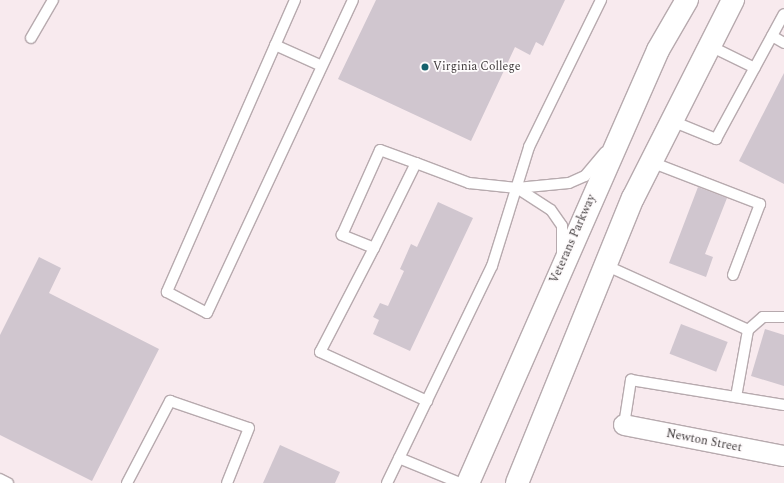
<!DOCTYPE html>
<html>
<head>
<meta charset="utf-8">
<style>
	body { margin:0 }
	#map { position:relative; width:784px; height:483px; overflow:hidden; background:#f8eaee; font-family:Spectral,serif }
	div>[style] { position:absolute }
	.building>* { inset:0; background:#d0c6cf; transform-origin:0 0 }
	.roads { filter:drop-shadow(1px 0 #b7aaae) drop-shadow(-1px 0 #b7aaae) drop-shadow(0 1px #b7aaae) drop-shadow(0 -1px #b7aaae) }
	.lane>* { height:10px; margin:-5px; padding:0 5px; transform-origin:5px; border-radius:5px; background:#fff }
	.street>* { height:20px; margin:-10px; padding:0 10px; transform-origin:10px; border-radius:10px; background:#fff }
	.primary>* { height:22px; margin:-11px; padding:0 11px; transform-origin:11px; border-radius:11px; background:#fff }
	.dots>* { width:11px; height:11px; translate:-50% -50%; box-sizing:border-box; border:2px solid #fefbfc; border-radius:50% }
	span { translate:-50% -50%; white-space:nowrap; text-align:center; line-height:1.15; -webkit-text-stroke:3.5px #fefbfc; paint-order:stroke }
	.poi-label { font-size:12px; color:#3f3a3b }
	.left { translate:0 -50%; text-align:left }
	.street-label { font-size:12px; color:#3f3a3b }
</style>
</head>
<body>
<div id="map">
	<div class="building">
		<i style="clip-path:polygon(376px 0,565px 0,543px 46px,536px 42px,530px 55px,515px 47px,471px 141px,338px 79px)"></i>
		<i style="clip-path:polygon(784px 73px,784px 184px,739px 161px)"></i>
		<i style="clip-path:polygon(698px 187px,727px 198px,705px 254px,713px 257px,706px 277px,669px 263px)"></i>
		<i style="clip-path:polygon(438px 202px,473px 218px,410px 351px,373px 334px,379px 320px,373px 317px,380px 303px,388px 306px,404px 271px,400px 269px,411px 244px,417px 247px)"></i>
		<i style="clip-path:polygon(39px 257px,61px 268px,49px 293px,159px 349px,92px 481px,0 435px,0 335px)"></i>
		<i style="left:681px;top:324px;width:50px;height:32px;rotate:21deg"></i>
		<i style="clip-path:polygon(765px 329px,784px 335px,784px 386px,751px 376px)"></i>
		<i style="clip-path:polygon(280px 445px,340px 472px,335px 483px,263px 483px)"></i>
	</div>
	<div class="roads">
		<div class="lane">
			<i style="left:295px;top:0;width:319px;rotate:113.7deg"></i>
			<i style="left:167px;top:292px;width:45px;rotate:27.7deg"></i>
			<i style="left:207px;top:313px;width:345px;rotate:-65deg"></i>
			<i style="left:772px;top:36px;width:14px;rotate:30deg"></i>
			<i style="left:31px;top:38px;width:44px;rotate:-59.9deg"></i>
			<i style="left:275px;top:45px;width:51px;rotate:24.1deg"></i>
			<i style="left:708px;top:45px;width:52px;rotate:26.1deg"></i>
			<i style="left:672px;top:121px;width:48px;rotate:22.2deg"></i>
			<i style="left:716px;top:139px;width:142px;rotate:-61.5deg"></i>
			<i style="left:651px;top:162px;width:117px;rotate:21.1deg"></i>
			<i style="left:760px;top:204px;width:76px;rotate:110.8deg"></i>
			<i style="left:416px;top:163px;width:95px;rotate:116.3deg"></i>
			<i style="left:374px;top:248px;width:35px;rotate:-158deg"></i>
			<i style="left:342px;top:235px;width:93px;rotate:-65.9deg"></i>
			<i style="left:380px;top:150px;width:38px;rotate:20deg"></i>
			<i style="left:416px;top:163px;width:57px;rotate:20.7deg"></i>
			<i style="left:469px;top:183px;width:48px;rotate:5.9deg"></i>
			<i style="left:517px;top:188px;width:52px;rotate:-5.5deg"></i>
			<i style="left:569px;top:183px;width:17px;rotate:-24deg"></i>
			<i style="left:585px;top:176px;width:31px;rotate:-50deg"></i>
			<i style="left:517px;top:188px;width:40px;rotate:32.9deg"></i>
			<i style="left:551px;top:210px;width:19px;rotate:55deg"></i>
			<i style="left:562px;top:226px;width:27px;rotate:90deg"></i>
			<i style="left:374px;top:248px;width:117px;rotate:117.4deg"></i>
			<i style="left:320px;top:352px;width:118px;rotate:24.6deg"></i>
			<i style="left:605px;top:265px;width:157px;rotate:24.4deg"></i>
			<i style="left:736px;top:397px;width:68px;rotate:-79.8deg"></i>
			<i style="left:748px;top:330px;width:20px;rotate:-41deg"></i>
			<i style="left:763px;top:317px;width:21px"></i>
			<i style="left:624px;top:425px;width:46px;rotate:-81.2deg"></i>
			<i style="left:631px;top:380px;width:155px;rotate:9.3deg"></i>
			<i style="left:399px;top:458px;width:66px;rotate:22.3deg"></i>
			<i style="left:0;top:479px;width:9px;rotate:27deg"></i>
			<i style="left:127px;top:483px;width:93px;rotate:-62.3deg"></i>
			<i style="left:170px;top:401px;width:83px;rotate:18.9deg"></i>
			<i style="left:249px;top:428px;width:59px;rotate:111.8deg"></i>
			<i style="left:387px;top:483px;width:241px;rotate:-64.2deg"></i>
			<i style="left:492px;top:266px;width:125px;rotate:-72.7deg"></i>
			<i style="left:529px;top:147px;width:164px;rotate:-63.9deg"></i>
		</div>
		<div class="street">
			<i style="left:624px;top:425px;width:163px;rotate:11deg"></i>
		</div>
		<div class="primary">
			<i style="left:468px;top:483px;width:473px;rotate:-66.3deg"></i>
			<i style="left:658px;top:50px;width:58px;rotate:-59.9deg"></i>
			<i style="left:517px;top:483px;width:308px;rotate:-67.9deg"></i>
			<i style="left:633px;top:198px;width:222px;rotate:-63.2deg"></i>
		</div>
	</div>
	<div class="dots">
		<i style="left:425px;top:67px;background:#15616d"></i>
	</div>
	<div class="poi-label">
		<span class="left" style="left:433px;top:67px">Virginia College</span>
	</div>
	<div class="street-label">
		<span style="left:573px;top:239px;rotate:-66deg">Veterans Parkway</span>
		<span style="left:704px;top:441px;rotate:11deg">Newton Street</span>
	</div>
</div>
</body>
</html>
